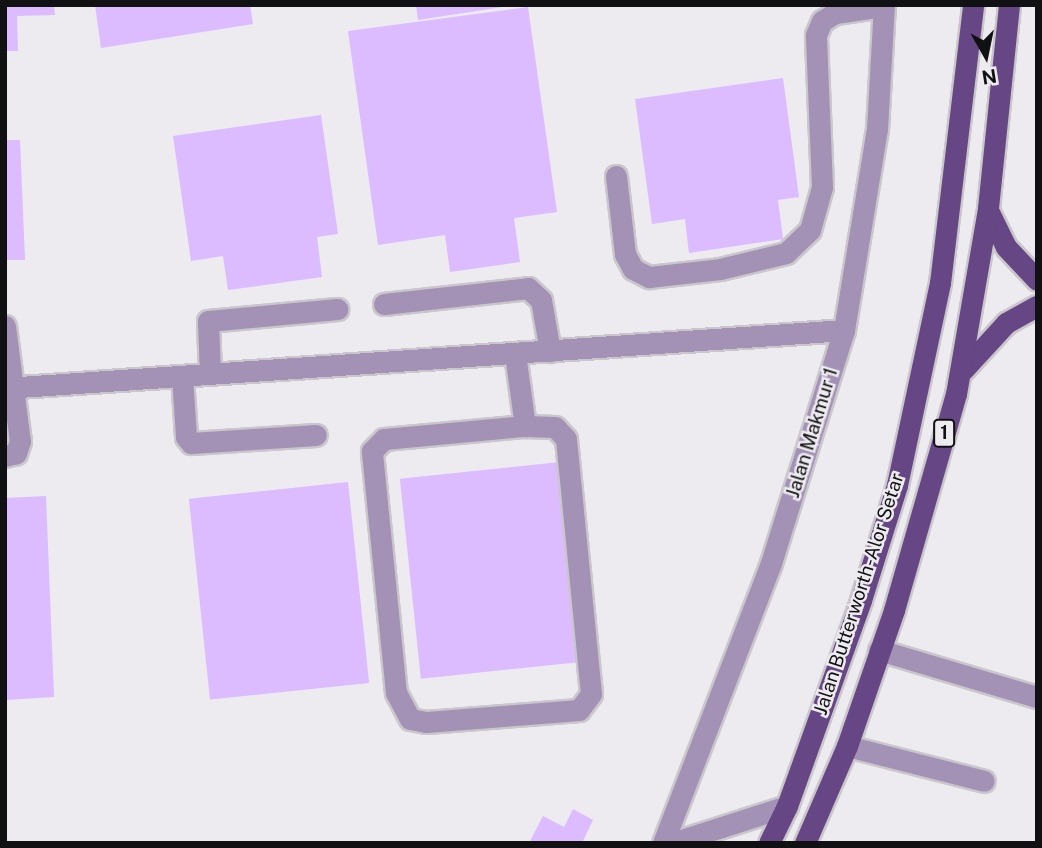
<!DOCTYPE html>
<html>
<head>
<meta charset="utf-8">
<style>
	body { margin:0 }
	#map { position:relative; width:1042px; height:848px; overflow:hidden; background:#edeaf0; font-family:"Public Sans",sans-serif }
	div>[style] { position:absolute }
	.building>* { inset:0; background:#dcbbff; transform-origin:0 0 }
	.roads { filter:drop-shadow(2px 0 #cac7cc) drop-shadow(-2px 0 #cac7cc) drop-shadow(0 2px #cac7cc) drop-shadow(0 -2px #cac7cc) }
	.minor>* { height:21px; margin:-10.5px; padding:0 10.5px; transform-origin:10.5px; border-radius:10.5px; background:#a392b6 }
	.major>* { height:21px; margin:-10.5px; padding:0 10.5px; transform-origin:10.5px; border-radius:10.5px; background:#674685 }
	span { translate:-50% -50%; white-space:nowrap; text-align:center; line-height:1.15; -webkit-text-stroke:5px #edeaf0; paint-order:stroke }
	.shield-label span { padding:2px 5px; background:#edeaf0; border:2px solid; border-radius:5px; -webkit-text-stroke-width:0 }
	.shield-label { font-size:18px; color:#111012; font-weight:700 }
	.street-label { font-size:19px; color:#111012 }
	.frame { position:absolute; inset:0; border:7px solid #111012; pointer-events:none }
	.north { position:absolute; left:951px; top:21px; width:70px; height:70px; -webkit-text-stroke:5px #edeaf0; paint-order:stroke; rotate:171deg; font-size:19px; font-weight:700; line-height:28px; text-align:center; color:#111012 }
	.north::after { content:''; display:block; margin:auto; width:24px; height:32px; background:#111012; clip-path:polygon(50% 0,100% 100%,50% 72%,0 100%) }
</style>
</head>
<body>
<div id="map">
	<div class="building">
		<i style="clip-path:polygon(5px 5px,54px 5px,55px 15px,17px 16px,18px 51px,5px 51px)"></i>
		<i style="clip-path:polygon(95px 5px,250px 5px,253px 24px,101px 48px)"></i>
		<i style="clip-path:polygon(416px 5px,502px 5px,502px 7px,418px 20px)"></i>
		<i style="clip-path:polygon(528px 7px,557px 212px,514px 218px,520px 262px,450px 272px,445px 235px,378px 245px,348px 31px)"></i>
		<i style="clip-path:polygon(783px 78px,799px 197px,778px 200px,783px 239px,689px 253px,685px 219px,652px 224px,635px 99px)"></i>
		<i style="clip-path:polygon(321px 115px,338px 234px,317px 237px,322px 277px,228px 290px,223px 256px,191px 261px,173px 136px)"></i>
		<i style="clip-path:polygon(5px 140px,20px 140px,25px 260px,5px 260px)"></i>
		<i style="left:560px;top:462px;width:201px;height:161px;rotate:84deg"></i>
		<i style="left:348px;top:482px;width:202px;height:160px;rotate:84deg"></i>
		<i style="clip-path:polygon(46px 496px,54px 697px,5px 700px,5px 498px)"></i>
		<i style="clip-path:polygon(573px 809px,593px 820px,582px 843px,529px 843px,543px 816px,564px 827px)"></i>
	</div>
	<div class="roads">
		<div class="minor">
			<i style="left:616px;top:176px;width:79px;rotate:83.4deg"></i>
			<i style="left:625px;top:254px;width:17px;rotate:62deg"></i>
			<i style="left:633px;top:269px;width:18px;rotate:27deg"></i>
			<i style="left:649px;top:277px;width:71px;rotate:-6.4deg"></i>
			<i style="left:720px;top:269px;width:68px;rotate:-13.6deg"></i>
			<i style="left:786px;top:253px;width:33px;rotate:-44deg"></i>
			<i style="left:810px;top:230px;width:45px;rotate:-74.4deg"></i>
			<i style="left:822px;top:187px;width:152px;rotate:-92.3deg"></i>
			<i style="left:816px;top:35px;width:15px;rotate:-67deg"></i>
			<i style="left:822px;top:21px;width:15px;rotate:-32deg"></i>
			<i style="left:835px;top:13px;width:49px;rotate:-8.1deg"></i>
			<i style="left:384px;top:304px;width:145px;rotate:-6.3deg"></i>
			<i style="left:528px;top:288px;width:18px;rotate:43deg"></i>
			<i style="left:541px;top:300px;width:52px;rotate:80deg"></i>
			<i style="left:5px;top:326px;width:116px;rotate:82.6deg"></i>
			<i style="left:20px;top:441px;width:13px;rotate:108deg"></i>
			<i style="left:16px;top:453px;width:11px;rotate:165deg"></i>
			<i style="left:515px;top:354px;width:73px;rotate:82.1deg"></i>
			<i style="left:210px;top:374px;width:53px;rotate:-92.2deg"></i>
			<i style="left:208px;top:321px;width:130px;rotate:-5.3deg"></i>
			<i style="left:182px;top:376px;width:61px;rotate:86.2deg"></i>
			<i style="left:186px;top:437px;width:8px;rotate:50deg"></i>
			<i style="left:191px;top:443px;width:125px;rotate:-3.7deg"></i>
			<i style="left:5px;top:388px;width:841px;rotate:-3.95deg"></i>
			<i style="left:525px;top:426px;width:30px;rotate:2deg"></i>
			<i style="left:555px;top:427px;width:16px;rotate:47deg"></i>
			<i style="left:566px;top:439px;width:256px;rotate:84.4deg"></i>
			<i style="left:591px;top:694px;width:20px;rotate:127deg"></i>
			<i style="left:579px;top:710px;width:153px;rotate:175.5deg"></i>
			<i style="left:426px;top:722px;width:16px;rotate:-169deg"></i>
			<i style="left:410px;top:719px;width:30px;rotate:-118deg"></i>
			<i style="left:396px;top:693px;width:243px;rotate:-95.7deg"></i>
			<i style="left:372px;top:451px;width:17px;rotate:-45deg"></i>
			<i style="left:384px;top:439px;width:142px;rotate:-5.3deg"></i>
			<i style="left:879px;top:650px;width:165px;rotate:16.6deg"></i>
			<i style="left:847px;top:746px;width:141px;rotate:14.3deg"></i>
			<i style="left:663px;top:843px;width:300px;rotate:-68.9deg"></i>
			<i style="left:771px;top:563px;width:244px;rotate:-72.6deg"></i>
			<i style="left:844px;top:330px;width:204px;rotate:-80.7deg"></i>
			<i style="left:877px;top:129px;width:124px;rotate:-86.8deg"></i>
			<i style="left:672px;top:843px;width:121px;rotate:-17.8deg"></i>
		</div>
		<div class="major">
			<i style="left:988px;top:210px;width:41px;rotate:64.1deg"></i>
			<i style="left:1006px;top:247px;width:45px;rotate:46.8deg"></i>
			<i style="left:963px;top:370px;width:64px;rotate:-47.5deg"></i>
			<i style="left:1006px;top:323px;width:35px;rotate:-29deg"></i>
			<i style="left:769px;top:843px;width:41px;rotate:-64.1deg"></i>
			<i style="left:787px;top:806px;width:219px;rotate:-70.2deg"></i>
			<i style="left:861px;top:600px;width:121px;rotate:-72.6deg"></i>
			<i style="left:897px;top:485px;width:207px;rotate:-78deg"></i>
			<i style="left:940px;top:283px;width:280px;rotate:-83.2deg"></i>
			<i style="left:805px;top:843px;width:106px;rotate:-66.6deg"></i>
			<i style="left:847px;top:746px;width:144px;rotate:-70.9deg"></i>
			<i style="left:894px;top:610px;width:225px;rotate:-74deg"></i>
			<i style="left:956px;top:394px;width:189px;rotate:-80.2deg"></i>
			<i style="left:988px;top:208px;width:204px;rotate:-84.1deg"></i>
		</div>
	</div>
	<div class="shield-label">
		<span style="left:944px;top:433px">1</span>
	</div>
	<div class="street-label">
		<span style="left:812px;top:433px;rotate:-73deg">Jalan Makmur 1</span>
		<span style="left:859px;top:594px;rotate:-72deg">Jalan Butterworth-Alor Setar</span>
	</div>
	<div class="frame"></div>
	<div class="north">N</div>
</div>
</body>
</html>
